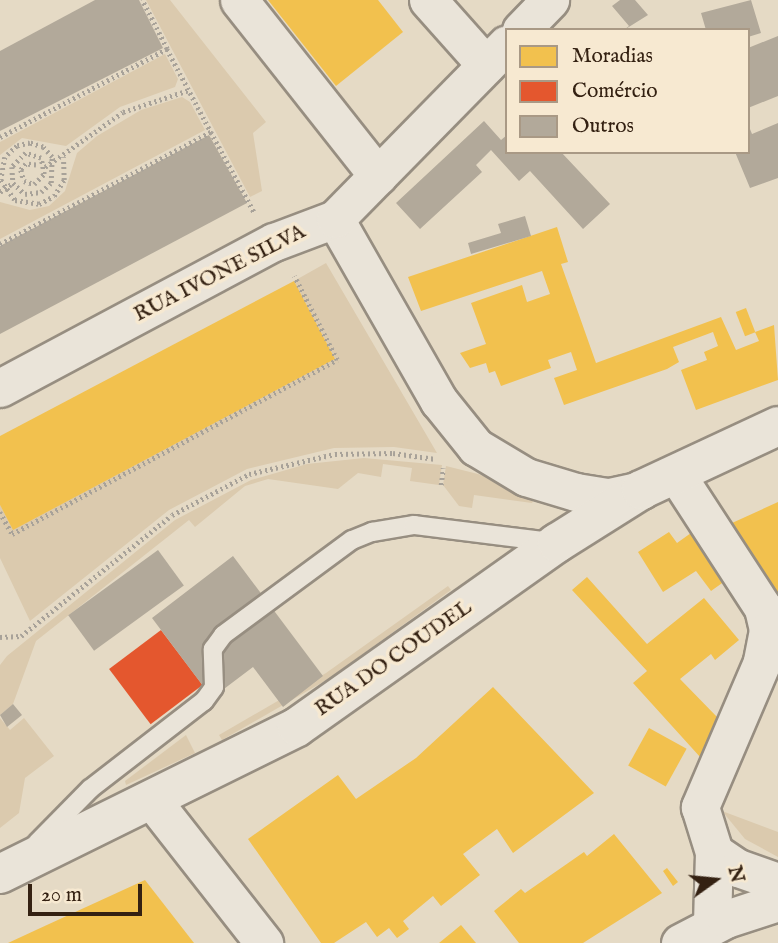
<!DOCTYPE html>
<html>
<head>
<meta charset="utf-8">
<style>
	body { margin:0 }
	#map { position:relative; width:778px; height:943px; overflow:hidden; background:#e5dac5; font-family:"IM FELL English",serif }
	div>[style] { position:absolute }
	.green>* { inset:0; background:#dbcaae }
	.homes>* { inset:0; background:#f2c14e; transform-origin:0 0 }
	.shops>* { inset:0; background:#e4572e; transform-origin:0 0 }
	.building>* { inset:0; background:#b2a99a; transform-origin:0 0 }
	.path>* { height:4.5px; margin-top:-2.25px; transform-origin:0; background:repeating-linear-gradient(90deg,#a8a299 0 2px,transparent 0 5.5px) }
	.roads { filter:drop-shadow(2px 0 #978e81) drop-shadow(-2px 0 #978e81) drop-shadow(0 2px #978e81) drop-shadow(0 -2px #978e81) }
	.lane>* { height:18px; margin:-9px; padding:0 9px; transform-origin:9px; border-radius:9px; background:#eae4d9 }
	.street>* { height:37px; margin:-18.5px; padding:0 18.5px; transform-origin:18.5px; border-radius:18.5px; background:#eae4d9 }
	.secondary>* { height:38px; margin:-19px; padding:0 19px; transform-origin:19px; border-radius:19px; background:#eae4d9 }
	span { translate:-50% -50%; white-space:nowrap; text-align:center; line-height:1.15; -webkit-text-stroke:7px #f7e9d1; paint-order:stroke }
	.street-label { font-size:21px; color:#342112 }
	.legend { position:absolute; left:505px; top:28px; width:245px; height:126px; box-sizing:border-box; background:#f7e9d1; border:2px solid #a99985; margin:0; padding:9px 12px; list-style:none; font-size:21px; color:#342112 }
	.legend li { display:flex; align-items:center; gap:14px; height:35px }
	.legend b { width:35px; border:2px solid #a99985 }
	.north { position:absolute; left:680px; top:845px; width:70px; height:70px; -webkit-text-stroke:5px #f7e9d1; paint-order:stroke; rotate:75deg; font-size:19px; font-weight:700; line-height:28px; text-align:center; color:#342112 }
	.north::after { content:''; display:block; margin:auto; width:24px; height:32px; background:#342112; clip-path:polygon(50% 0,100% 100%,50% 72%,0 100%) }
	.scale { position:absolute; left:28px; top:884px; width:114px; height:32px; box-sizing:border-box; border:4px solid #342112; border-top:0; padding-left:9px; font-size:21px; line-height:24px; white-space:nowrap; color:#342112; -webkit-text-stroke:5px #f7e9d1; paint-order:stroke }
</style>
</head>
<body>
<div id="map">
	<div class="green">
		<i style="clip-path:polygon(146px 0,170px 0,266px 122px,253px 133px,262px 191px,250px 197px)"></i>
		<i style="clip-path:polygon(165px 54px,178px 79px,175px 87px,120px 107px,66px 146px,22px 138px,0 155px,0 142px)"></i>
		<i style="clip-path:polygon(182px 97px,190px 102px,205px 130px,0 239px,0 202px,30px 210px,49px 206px,65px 191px,77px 153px,97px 136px,141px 110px)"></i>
		<i style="clip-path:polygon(326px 263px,437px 453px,394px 447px,334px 448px,247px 469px,169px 510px,30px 621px,0 558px,0 505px,13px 529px,335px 359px,294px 281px)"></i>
		<i style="clip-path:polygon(364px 458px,442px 465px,439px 485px,410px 481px,412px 468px,383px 464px,381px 477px,358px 473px,338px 489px,268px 479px,245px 486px,195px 527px,189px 520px,36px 641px,13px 704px,0 715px,0 665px,7px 656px,175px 520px,251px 480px,307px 464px)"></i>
		<i style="clip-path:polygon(446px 466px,478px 474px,535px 497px,532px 503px,474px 495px,472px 508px,459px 506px,443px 485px)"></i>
		<i style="clip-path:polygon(448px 586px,451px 590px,330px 678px,222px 740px,219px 735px,326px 673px)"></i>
		<i style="clip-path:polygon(0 718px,10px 730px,24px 718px,54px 756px,25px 778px,19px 813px,0 828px)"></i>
		<i style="clip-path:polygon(186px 735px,195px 753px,126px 785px,125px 781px)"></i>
		<i style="clip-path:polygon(722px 811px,778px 832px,778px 857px,745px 839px)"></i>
	</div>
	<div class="homes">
		<i style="clip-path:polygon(268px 0,378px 0,403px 32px,336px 86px)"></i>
		<i style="clip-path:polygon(557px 227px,568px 262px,561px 264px,596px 363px,721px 317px,736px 350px,759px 341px,755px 332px,774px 325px,778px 380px,696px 410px,681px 370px,707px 360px,704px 352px,718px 346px,713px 332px,673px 347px,679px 362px,667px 369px,564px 405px,554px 378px,577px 370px,571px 352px,548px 360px,551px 368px,501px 386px,495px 371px,489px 373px,486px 363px,470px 368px,460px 353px,486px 344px,471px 303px,522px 285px,527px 302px,550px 294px,542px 271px,421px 311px,408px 277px)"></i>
		<i style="clip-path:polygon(294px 281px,335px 359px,13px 530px,0 505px,0 436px)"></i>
		<i style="left:746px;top:308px;width:26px;height:11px;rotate:69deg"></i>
		<i style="clip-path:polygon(778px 502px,778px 596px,732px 523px)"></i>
		<i style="clip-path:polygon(669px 532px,677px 543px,691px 533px,725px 581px,711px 591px,696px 571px,663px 592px,638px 552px)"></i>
		<i style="clip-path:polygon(587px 577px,647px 644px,704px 598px,739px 640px,715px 660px,711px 654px,680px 679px,719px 719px,701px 758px,633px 683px,647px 671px,572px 590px)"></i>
		<i style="clip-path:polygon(493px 687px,594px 793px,513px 853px,497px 829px,463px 854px,480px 875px,441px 906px,433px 896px,403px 921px,409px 929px,397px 938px,389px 928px,377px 937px,366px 922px,334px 943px,321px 943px,248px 839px,338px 775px,356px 799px,416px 758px)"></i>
		<i style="left:649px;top:728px;width:43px;height:43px;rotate:29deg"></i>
		<i style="clip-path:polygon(614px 834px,662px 893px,583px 943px,519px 943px,494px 911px,521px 889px,525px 893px,584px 852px,587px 856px)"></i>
		<i style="clip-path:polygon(667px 868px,678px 882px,673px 886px,663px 871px)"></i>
		<i style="clip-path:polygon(145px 880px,194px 943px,8px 943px,36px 930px)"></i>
		<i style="clip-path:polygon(461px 925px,476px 943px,439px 943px)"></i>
	</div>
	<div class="shops">
		<i style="left:161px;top:630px;width:69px;height:65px;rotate:53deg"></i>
	</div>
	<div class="building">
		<i style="clip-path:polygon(95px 0,139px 0,163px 48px,0 131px,0 51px)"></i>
		<i style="clip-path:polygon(620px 0,635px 0,648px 15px,624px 30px,629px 26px,612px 6px)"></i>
		<i style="clip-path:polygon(751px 0,761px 33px,748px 37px,748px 30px,706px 30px,701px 13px)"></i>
		<i style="clip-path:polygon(778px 36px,778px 96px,748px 108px,748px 48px)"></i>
		<i style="clip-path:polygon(484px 121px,501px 140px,507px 135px,507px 152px,561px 152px,610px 204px,583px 229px,530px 171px,519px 181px,491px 150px,476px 165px,482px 172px,420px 229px,396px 203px)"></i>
		<i style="clip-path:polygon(778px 123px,778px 178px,750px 188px,735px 152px,748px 152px,748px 124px,752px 134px)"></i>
		<i style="clip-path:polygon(209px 135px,247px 203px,0 334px,0 246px)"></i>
		<i style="clip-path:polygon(525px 216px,531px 236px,471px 254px,468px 243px,501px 233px,498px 224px)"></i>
		<i style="left:158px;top:550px;width:44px;height:111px;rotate:54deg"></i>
		<i style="clip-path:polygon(233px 556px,323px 676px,283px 707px,253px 667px,212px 698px,152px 618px)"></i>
		<i style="clip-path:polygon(13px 704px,22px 715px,7px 727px,0 715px)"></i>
	</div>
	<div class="path">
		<i style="left:167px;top:49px;width:94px;rotate:62.1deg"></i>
		<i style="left:0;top:137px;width:189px;rotate:-27.8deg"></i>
		<i style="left:167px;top:49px;width:55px;rotate:-117deg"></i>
		<i style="left:36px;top:165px;width:10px;rotate:-174deg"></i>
		<i style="left:26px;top:164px;width:8px;rotate:130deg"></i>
		<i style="left:21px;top:170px;width:11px;rotate:75deg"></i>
		<i style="left:24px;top:181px;width:10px;rotate:17deg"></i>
		<i style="left:34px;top:184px;width:14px;rotate:-45deg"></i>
		<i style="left:44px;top:174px;width:16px;rotate:-101deg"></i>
		<i style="left:41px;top:158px;width:16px;rotate:-162deg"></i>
		<i style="left:26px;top:153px;width:20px;rotate:135deg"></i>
		<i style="left:12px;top:167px;width:16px;rotate:86deg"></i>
		<i style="left:13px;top:183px;width:16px;rotate:43deg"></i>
		<i style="left:25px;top:194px;width:16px;rotate:-7deg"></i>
		<i style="left:41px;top:192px;width:13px;rotate:-42deg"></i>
		<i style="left:51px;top:183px;width:26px;rotate:-88deg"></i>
		<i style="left:52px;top:157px;width:13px;rotate:-132deg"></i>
		<i style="left:43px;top:147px;width:14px;rotate:-163deg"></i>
		<i style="left:30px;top:143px;width:13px;rotate:167deg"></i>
		<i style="left:17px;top:146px;width:16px;rotate:137deg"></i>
		<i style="left:5px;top:157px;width:23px;rotate:100deg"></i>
		<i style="left:1px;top:180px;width:24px;rotate:55deg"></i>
		<i style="left:15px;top:200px;width:24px;rotate:9deg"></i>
		<i style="left:39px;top:204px;width:17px;rotate:-28deg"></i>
		<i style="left:54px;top:196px;width:19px;rotate:-58deg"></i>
		<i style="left:64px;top:180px;width:23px;rotate:-92deg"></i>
		<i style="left:45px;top:167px;width:95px;rotate:-35.2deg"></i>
		<i style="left:123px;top:112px;width:70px;rotate:-18.4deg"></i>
		<i style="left:0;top:192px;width:16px;rotate:-35deg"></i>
		<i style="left:0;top:244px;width:239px;rotate:-28deg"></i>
		<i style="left:211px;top:132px;width:91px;rotate:61.7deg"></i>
		<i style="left:441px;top:485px;width:17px;rotate:-83deg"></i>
		<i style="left:0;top:512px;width:25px;rotate:61deg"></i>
		<i style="left:12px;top:534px;width:369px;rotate:-28.2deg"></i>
		<i style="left:337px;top:360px;width:94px;rotate:-117.1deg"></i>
		<i style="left:0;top:637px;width:21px;rotate:-3deg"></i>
		<i style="left:21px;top:636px;width:193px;rotate:-38.7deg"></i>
		<i style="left:172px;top:515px;width:87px;rotate:-28deg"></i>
		<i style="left:249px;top:474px;width:88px;rotate:-13.1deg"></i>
		<i style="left:335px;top:454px;width:58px;rotate:-1deg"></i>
		<i style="left:393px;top:453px;width:43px;rotate:7.9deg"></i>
	</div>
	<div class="roads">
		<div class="lane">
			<i style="left:37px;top:843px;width:76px;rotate:-45.5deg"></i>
			<i style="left:90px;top:789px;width:144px;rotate:-37.7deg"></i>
			<i style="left:204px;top:701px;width:17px;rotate:-54deg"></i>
			<i style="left:214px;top:687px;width:38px;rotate:-92deg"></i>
			<i style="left:213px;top:649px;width:17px;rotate:-54deg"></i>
			<i style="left:223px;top:635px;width:160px;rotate:-36.4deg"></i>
			<i style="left:352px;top:540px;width:22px;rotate:-22deg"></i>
			<i style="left:372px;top:532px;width:43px;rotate:-9.5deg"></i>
			<i style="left:414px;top:525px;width:137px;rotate:7.1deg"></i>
		</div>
		<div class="street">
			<i style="left:239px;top:0;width:224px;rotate:51.7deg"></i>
			<i style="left:428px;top:0;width:87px;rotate:48.3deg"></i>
			<i style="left:521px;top:30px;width:42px;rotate:-46deg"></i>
			<i style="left:335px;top:219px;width:210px;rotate:60.3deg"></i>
			<i style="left:439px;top:401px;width:59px;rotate:51.2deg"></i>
			<i style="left:476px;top:447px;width:58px;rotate:31deg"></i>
			<i style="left:526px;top:477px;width:52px;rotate:16.7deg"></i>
			<i style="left:576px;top:492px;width:33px;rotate:9deg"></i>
			<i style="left:609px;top:497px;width:33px;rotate:-12deg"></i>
			<i style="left:0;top:388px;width:310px;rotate:-28.1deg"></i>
			<i style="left:274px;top:242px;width:65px;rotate:-20.7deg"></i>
			<i style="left:335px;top:219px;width:245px;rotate:-45.5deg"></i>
			<i style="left:676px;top:474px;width:160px;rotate:57deg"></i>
			<i style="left:763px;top:608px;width:23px;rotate:77deg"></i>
			<i style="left:768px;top:630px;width:33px;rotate:101deg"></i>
			<i style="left:762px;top:662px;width:158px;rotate:113.2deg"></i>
			<i style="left:700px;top:807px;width:47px;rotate:72.7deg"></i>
			<i style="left:714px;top:852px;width:73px;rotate:91.6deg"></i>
			<i style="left:152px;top:800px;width:182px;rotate:51.9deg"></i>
			<i style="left:714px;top:852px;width:29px;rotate:34deg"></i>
			<i style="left:738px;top:868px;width:42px;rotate:19.3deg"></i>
			<i style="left:680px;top:943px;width:52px;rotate:-27.6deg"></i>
			<i style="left:726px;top:919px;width:55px;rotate:-18.1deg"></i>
		</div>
		<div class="secondary">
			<i style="left:0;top:874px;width:331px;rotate:-26.3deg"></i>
			<i style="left:297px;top:727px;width:319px;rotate:-35.3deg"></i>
			<i style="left:557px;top:543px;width:99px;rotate:-32.2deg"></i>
			<i style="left:641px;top:490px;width:151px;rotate:-25deg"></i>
		</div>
	</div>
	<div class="street-label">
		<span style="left:220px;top:274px;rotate:-27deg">RUA IVONE SILVA</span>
		<span style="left:394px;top:659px;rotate:-35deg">RUA DO COUDEL</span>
	</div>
	<ul class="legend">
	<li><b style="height:19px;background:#f2c14e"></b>Moradias</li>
	<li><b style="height:19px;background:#e4572e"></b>Comércio</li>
	<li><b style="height:19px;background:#b2a99a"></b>Outros</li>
	</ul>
	<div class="north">N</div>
	<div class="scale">20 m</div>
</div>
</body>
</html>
